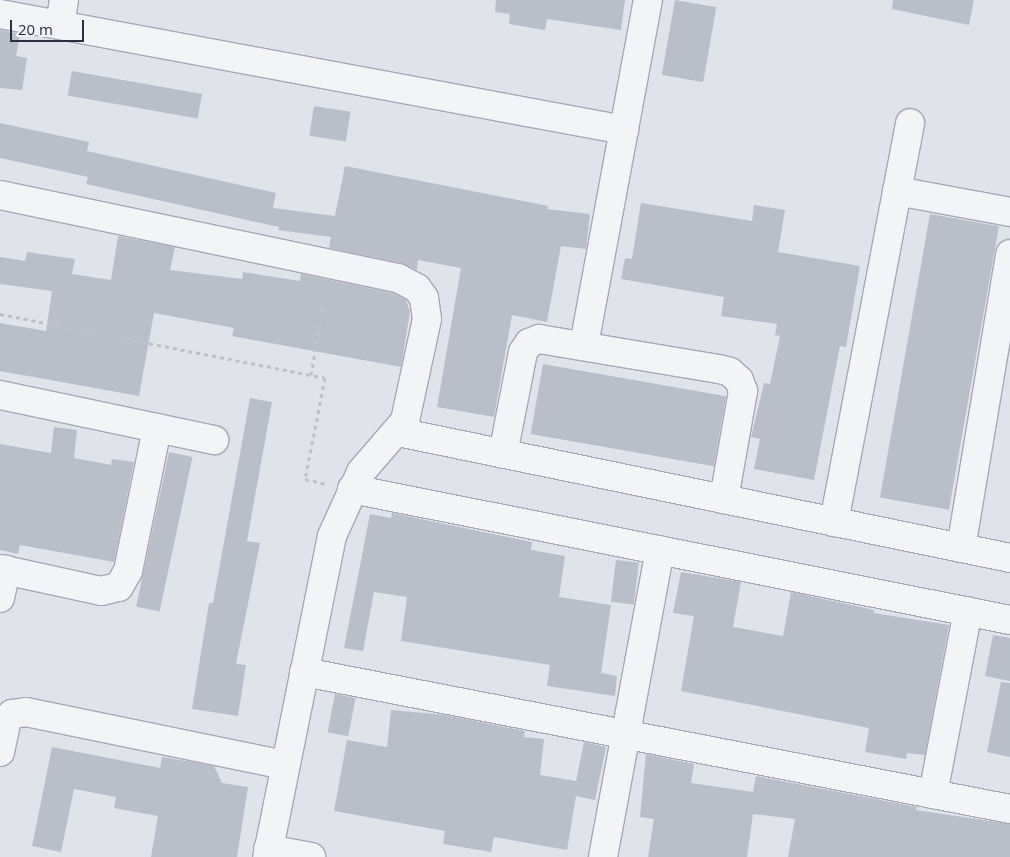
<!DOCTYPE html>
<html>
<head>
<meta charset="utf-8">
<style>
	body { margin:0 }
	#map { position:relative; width:1010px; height:857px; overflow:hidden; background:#e0e3e9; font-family:"Open Sans",sans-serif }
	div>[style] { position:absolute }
	.building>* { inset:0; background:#babec9; transform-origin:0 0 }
	.path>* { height:3px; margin-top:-1.5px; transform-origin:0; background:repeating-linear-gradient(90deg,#bec1c8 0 4px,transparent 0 8px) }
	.roads { filter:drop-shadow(1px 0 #a5a9b3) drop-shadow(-1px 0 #a5a9b3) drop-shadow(0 1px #a5a9b3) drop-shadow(0 -1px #a5a9b3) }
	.minor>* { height:28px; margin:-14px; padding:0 14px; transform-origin:14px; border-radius:14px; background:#f3f4f8 }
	span { translate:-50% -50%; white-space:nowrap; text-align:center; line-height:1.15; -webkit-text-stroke:5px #f0f2f7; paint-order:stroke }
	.scale { position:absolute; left:10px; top:20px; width:74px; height:22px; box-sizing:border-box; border:2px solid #282f41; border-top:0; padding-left:6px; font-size:15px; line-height:18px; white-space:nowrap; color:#282f41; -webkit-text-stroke:4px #f0f2f7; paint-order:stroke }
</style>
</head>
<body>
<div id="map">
	<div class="building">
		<i style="clip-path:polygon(496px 0,625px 0,621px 30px,547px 19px,545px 30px,509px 24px,510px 14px,495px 12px)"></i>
		<i style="left:675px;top:0;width:42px;height:76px;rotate:10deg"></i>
		<i style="clip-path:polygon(893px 0,974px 0,969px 25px,892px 9px)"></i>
		<i style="clip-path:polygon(0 30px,20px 34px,16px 56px,27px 58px,22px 90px,0 88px)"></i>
		<i style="left:72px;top:71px;width:132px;height:25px;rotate:10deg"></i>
		<i style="left:314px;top:106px;width:37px;height:30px;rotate:9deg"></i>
		<i style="clip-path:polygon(0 123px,89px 142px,87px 151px,276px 193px,273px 208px,335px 216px,345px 166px,548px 206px,547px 209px,590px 214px,586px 249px,561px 246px,547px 322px,512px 315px,494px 417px,437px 407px,461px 268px,418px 260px,417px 270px,401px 263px,329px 248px,331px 237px,278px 230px,279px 227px,86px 184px,88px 177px,0 158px)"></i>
		<i style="clip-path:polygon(641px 203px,752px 221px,754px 205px,785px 210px,778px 252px,860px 266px,846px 347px,840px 346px,814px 480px,754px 469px,760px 439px,751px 437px,764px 383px,770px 384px,780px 336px,775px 335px,777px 324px,721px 316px,724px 297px,621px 279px,625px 258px,632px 259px)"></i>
		<i style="left:930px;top:214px;width:70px;height:288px;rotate:10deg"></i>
		<i style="clip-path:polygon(118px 236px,175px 247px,170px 270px,242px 279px,243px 272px,300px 281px,301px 274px,393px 293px,406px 300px,410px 312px,401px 367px,232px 336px,234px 328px,154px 313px,139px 396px,0 371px,0 323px,46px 331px,52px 291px,0 284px,0 257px,25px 261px,27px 252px,75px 259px,72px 274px,111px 280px)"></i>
		<i style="left:543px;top:364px;width:186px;height:71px;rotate:10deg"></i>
		<i style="clip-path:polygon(250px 398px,272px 402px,247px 541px,260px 543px,236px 664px,246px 665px,238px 716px,192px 709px,209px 603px,213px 603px)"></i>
		<i style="clip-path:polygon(54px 427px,77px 430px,74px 458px,111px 465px,112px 459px,134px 462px,114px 562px,20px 545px,18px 554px,0 550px,0 444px,51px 453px)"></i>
		<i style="left:169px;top:452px;width:24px;height:158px;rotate:12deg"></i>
		<i style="clip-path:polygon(392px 513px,532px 542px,531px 550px,565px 556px,559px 597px,611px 605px,601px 673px,617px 676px,615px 696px,547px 686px,550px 665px,401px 641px,407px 597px,374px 592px,363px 651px,344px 648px,370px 514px,391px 518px)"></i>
		<i style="left:616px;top:560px;width:23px;height:42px;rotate:7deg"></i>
		<i style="clip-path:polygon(681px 572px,741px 582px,733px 627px,783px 636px,791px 592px,874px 610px,874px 613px,949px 625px,925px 755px,907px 753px,906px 759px,865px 752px,869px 728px,681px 691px,694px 616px,673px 613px)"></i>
		<i style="clip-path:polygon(993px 635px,1010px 638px,1010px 681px,985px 676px)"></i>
		<i style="clip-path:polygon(1001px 682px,1010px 683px,1010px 757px,987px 752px)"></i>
		<i style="left:335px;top:694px;width:21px;height:39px;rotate:11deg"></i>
		<i style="clip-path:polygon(391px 710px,445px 715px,525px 731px,524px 737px,544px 739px,540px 775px,576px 781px,584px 742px,606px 747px,595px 800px,576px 796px,567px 850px,494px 837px,491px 852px,443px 844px,445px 831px,334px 811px,347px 740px,387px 747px)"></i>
		<i style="clip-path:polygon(52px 747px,160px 768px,162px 757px,198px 763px,214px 766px,222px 783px,248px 787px,237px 857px,151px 857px,158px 816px,114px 808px,116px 797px,74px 789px,61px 852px,32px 846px)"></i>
		<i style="clip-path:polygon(646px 754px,694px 764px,691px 783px,753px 792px,756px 776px,917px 807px,916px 810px,1010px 824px,1010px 857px,788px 857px,795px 819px,753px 814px,747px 857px,648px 857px,654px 819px,640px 817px)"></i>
	</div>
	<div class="path">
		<i style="left:0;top:314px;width:331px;rotate:11.1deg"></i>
		<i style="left:325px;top:378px;width:103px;rotate:101.2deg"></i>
		<i style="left:305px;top:479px;width:23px;rotate:13deg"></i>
		<i style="left:311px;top:375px;width:87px;rotate:-80.1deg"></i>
	</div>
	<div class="roads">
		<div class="minor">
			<i style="left:0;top:14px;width:635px;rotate:10.53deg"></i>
			<i style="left:60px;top:25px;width:25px;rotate:-81deg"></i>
			<i style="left:897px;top:191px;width:115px;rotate:10.5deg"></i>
			<i style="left:0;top:195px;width:407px;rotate:11.8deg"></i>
			<i style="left:398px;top:278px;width:21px;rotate:28deg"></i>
			<i style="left:417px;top:288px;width:12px;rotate:55deg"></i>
			<i style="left:424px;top:298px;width:21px;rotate:82deg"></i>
			<i style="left:427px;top:319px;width:104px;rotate:102.2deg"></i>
			<i style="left:405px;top:421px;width:67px;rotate:130.8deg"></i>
			<i style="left:361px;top:472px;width:70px;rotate:114.4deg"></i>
			<i style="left:332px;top:536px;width:328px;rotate:101.4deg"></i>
			<i style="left:584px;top:345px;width:351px;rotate:-79.5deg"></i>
			<i style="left:0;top:395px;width:219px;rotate:11.9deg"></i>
			<i style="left:398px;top:432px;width:625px;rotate:11.63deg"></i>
			<i style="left:503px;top:454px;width:104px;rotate:-78.9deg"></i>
			<i style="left:523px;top:352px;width:11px;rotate:-56deg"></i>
			<i style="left:529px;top:343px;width:11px;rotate:-22deg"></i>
			<i style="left:539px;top:339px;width:182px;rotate:9.5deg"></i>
			<i style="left:719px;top:369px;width:11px;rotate:15deg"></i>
			<i style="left:730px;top:372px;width:12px;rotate:42deg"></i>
			<i style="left:739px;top:380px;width:12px;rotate:70deg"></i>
			<i style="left:743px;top:391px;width:110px;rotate:100deg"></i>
			<i style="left:352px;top:489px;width:671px;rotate:11.26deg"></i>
			<i style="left:834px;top:522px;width:406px;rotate:-79.2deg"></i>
			<i style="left:961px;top:548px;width:298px;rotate:-80.5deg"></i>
			<i style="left:0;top:569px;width:103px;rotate:12.3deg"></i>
			<i style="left:101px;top:591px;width:18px;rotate:-13deg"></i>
			<i style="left:119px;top:587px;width:18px;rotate:-61deg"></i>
			<i style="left:128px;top:571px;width:146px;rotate:-78.5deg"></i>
			<i style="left:0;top:598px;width:29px;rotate:-78deg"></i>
			<i style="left:304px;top:672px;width:719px;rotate:10.98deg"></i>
			<i style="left:0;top:752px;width:33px;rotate:-78deg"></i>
			<i style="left:7px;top:720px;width:8px;rotate:-50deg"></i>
			<i style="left:12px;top:714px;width:14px;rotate:-8deg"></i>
			<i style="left:26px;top:712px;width:264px;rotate:11.6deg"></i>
			<i style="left:933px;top:794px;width:186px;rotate:-79.2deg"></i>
			<i style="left:268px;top:849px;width:44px;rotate:10.5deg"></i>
			<i style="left:603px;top:857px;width:312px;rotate:-79.5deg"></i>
		</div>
	</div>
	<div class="scale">20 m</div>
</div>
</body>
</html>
